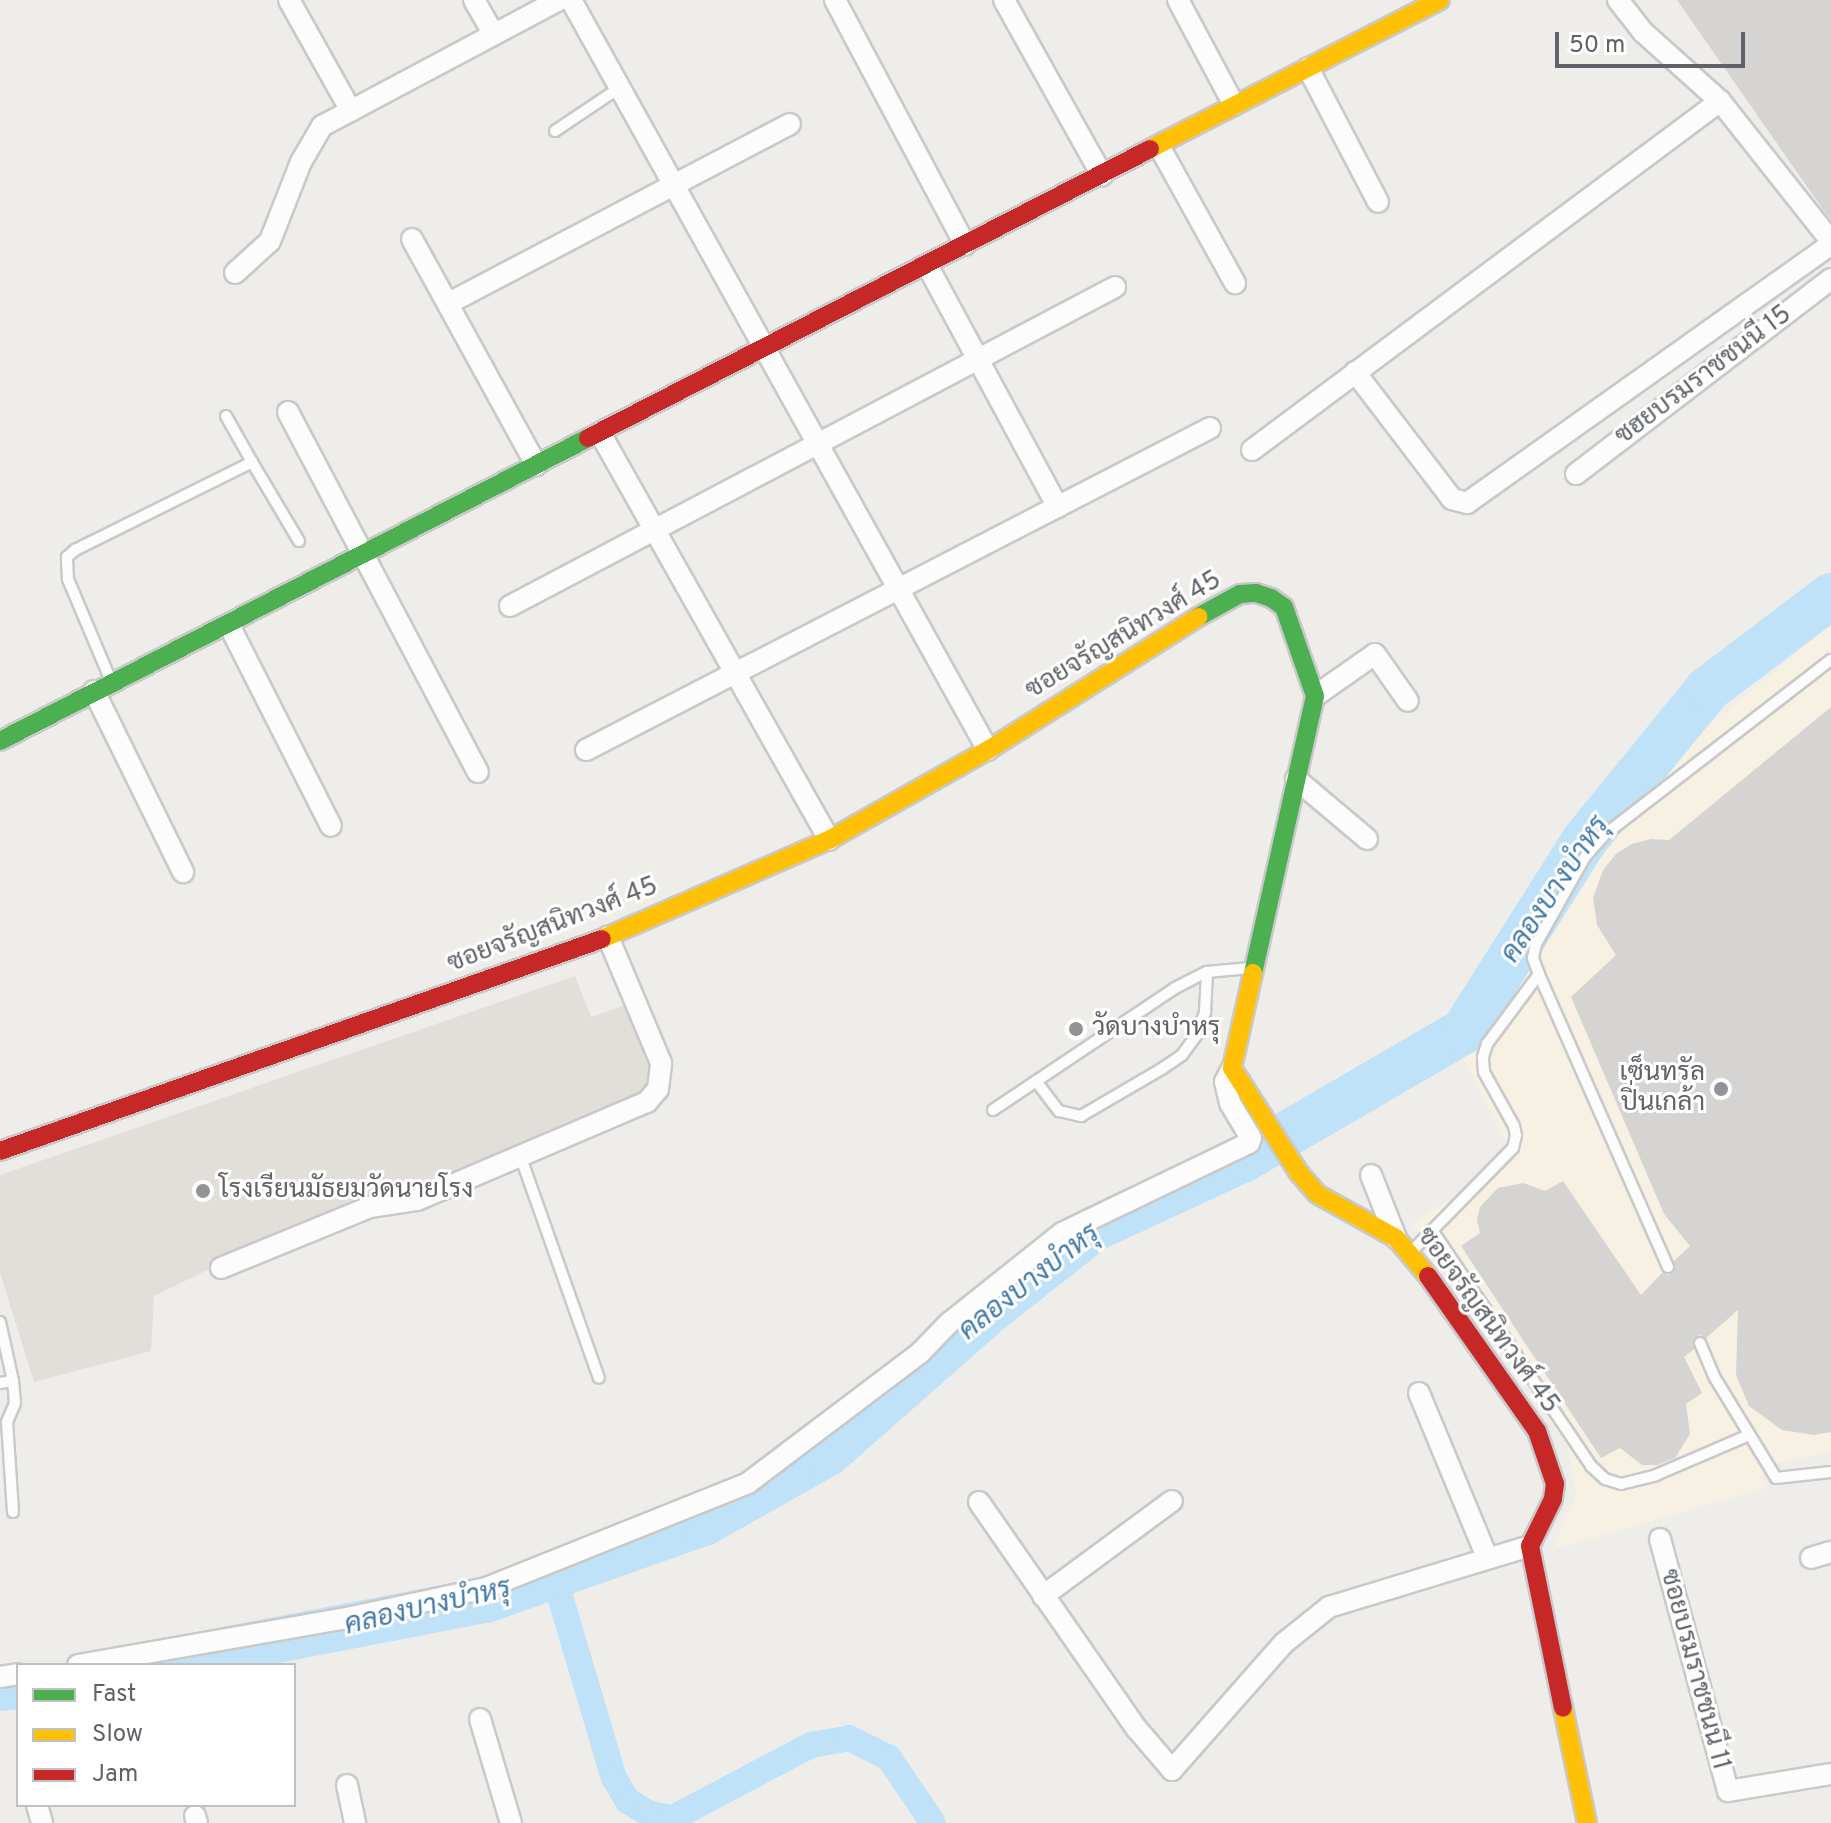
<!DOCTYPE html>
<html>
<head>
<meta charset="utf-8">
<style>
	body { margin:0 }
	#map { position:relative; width:1831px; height:1823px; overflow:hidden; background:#efedea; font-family:Overpass,Sarabun,sans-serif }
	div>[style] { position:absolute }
	.commercial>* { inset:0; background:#f7f1e4 }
	.education>* { inset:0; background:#e2dfda }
	.canal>* { height:26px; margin:-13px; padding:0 13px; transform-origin:13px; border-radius:13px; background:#bfe2f8 }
	.river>* { height:46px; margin:-23px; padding:0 23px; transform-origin:23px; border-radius:23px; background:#bfe2f8 }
	.building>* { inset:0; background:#d6d4d3 }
	.roads { filter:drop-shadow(2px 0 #c9c9ca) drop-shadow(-2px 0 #c9c9ca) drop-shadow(0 2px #c9c9ca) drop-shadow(0 -2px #c9c9ca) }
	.lane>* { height:10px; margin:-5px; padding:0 5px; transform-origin:5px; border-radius:5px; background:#fdfcfc }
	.street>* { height:20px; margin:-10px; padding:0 10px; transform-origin:10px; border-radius:10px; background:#fdfcfc }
	.fast>* { height:18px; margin:-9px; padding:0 9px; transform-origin:9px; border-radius:9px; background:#4caf50 }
	.slow>* { height:18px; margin:-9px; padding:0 9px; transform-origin:9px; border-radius:9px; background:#ffc107 }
	.jam>* { height:18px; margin:-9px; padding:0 9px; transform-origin:9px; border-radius:9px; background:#c62828 }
	.dots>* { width:22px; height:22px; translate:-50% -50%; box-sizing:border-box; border:4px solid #fff; border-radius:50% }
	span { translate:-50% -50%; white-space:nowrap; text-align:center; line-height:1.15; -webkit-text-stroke:6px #fff; paint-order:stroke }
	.street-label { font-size:26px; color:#5f6368 }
	.poi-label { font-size:26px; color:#5f6368 }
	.left { translate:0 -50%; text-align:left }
	.right { translate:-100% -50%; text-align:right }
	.water-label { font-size:28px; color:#427aa8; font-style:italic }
	.legend { position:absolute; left:16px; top:1663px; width:280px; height:144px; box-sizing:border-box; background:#fff; border:2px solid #bfc1c3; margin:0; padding:10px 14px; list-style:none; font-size:24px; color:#5f6368 }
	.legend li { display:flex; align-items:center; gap:16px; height:40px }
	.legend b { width:40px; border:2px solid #bfc1c3 }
	.scale { position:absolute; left:1555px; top:32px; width:190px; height:36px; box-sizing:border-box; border:4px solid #5f6368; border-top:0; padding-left:10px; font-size:24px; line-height:28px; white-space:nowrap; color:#5f6368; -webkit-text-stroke:6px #fff; paint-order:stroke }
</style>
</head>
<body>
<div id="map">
	<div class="commercial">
		<i style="clip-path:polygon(1831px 625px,1831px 1453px,1783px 1461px,1761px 1469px,1766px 1488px,1552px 1550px,1576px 1496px,1568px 1447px,1412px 1223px,1516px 1160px,1461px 1054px,1523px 953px,1670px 757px)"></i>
	</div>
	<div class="education">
		<i style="clip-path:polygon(575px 976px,591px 1017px,628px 1004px,656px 1076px,646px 1097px,218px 1265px,154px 1296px,151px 1351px,34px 1382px,0 1273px,0 1175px)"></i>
	</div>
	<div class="canal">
		<i style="left:554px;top:1576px;width:211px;rotate:73.5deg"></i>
		<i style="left:614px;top:1778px;width:27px;rotate:59deg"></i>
		<i style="left:628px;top:1801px;width:26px;rotate:31deg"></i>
		<i style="left:650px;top:1814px;width:23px;rotate:10deg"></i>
		<i style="left:673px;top:1818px;width:156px;rotate:-27.9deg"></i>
		<i style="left:811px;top:1745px;width:39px;rotate:-10deg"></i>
		<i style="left:849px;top:1738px;width:45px;rotate:26.6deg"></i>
		<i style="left:889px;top:1758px;width:78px;rotate:55.9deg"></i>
	</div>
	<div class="river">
		<i style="left:147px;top:1665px;width:345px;rotate:-10.9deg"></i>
		<i style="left:486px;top:1600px;width:231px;rotate:-19.5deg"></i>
		<i style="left:704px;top:1523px;width:142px;rotate:-29.4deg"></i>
		<i style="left:828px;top:1453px;width:213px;rotate:-41.4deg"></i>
		<i style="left:988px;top:1312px;width:134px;rotate:-38.3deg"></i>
		<i style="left:1093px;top:1229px;width:166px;rotate:-24.9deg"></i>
		<i style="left:1244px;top:1159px;width:255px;rotate:-30.2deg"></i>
		<i style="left:1464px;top:1031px;width:225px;rotate:-57.7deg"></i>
		<i style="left:1584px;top:841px;width:196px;rotate:-50.8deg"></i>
		<i style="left:1708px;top:689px;width:154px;rotate:-37.1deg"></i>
		<i style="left:0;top:1688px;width:18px;rotate:-6deg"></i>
	</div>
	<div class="building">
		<i style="clip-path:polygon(1677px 0,1831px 0,1831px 220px,1824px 211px)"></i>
		<i style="clip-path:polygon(1831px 707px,1831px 1432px,1814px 1435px,1782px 1430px,1749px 1406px,1736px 1375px,1738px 1310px,1706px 1338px,1700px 1335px,1694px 1338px,1694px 1349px,1684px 1357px,1702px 1393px,1686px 1404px,1690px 1434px,1675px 1458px,1658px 1465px,1642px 1465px,1620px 1448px,1601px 1458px,1461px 1246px,1480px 1233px,1477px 1219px,1480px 1207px,1498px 1188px,1523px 1183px,1545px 1191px,1563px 1181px,1641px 1295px,1662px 1273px,1668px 1275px,1675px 1271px,1674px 1261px,1690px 1246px,1664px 1214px,1571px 997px,1616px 955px,1597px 925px,1593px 898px,1603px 870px,1616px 854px,1632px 844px,1651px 839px,1669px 840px)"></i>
	</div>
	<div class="roads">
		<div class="lane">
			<i style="left:555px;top:131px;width:77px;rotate:-33.9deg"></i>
			<i style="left:226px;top:416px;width:53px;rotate:60.5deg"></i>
			<i style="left:111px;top:681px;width:111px;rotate:-112.9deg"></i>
			<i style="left:68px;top:579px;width:22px;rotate:-93deg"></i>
			<i style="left:67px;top:557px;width:11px;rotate:-41deg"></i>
			<i style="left:75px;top:550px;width:198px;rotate:-26.4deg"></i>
			<i style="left:252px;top:462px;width:92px;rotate:59.3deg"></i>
			<i style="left:1036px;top:1081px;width:38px;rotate:53deg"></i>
			<i style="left:1059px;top:1111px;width:23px;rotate:13deg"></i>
			<i style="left:1081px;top:1116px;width:95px;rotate:-30.3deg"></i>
			<i style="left:1163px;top:1068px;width:23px;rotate:-34deg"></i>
			<i style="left:1182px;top:1055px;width:24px;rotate:-54deg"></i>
			<i style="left:1196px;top:1036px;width:26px;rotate:-69deg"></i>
			<i style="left:1205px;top:1012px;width:40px;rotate:-87.1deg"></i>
			<i style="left:993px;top:1110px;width:219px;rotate:-33.8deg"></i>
			<i style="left:1175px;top:988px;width:36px;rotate:-27deg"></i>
			<i style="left:1207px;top:972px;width:43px;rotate:-5.3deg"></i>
			<i style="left:521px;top:1158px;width:233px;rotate:70.5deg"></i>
			<i style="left:1432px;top:1230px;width:285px;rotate:56deg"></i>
			<i style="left:1591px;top:1466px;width:19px;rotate:43deg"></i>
			<i style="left:1605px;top:1479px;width:17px;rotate:17deg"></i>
			<i style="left:1621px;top:1484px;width:36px;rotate:-14deg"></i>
			<i style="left:1656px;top:1475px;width:101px;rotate:-23.3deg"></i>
			<i style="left:1411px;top:1252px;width:146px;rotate:-45.6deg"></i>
			<i style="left:1513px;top:1148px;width:13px;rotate:-77deg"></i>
			<i style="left:1516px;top:1135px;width:9px;rotate:-103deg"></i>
			<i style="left:1514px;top:1126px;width:62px;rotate:-119.1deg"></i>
			<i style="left:1484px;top:1072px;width:15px;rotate:-94deg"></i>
			<i style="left:1483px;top:1057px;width:14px;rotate:-73deg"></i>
			<i style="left:1487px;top:1044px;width:87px;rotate:-53.4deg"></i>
			<i style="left:1668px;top:1267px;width:320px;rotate:-113.8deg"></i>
			<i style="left:1539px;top:974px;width:17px;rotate:-111deg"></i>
			<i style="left:1533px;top:958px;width:14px;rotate:-78deg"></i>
			<i style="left:1536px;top:944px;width:100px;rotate:-60.6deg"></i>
			<i style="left:1585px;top:857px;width:28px;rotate:-49deg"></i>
			<i style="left:1603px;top:836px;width:288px;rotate:-37.7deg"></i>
			<i style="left:0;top:1322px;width:60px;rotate:77.6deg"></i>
			<i style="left:13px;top:1381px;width:13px;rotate:171deg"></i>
			<i style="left:1700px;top:1343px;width:38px;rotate:67deg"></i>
			<i style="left:1715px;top:1378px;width:117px;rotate:58.6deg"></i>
			<i style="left:1776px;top:1478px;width:55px;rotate:-6.2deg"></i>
			<i style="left:13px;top:1512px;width:90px;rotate:-93.8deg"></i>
			<i style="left:7px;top:1422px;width:21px;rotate:-67deg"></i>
			<i style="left:15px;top:1403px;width:22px;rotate:-95deg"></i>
		</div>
		<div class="street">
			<i style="left:289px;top:0;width:127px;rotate:60.8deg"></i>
			<i style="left:474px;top:0;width:38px;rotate:60deg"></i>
			<i style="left:571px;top:0;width:858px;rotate:60.93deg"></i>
			<i style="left:835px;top:0;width:277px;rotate:62deg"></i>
			<i style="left:1004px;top:0;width:201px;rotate:60.8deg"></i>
			<i style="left:1178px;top:0;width:119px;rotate:61.9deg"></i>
			<i style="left:1618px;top:0;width:41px;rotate:52deg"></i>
			<i style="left:1643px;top:32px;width:103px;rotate:41.9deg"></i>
			<i style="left:1720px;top:101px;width:179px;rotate:51.6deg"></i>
			<i style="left:1308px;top:68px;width:151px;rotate:62.4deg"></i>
			<i style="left:1159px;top:146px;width:157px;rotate:61deg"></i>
			<i style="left:412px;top:239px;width:258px;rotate:61.2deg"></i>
			<i style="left:927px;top:265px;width:275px;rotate:61.6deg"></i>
			<i style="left:235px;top:273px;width:47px;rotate:-42.4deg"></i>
			<i style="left:270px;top:241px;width:85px;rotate:-68.6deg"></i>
			<i style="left:301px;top:162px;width:42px;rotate:-59.7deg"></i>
			<i style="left:322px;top:126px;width:268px;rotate:-28deg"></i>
			<i style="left:449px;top:303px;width:385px;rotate:-27.7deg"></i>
			<i style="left:1355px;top:372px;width:160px;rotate:52.6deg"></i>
			<i style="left:1452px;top:499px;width:16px;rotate:15deg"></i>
			<i style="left:1467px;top:503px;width:447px;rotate:-35.4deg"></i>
			<i style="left:288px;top:412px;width:407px;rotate:62.2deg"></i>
			<i style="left:600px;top:433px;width:467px;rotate:60.6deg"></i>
			<i style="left:1252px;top:450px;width:584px;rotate:-36.71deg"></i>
			<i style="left:1576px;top:474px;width:321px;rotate:-37.4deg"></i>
			<i style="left:510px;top:606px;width:684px;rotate:-27.8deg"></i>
			<i style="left:229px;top:625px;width:225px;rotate:63.1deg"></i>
			<i style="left:94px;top:691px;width:202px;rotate:63.8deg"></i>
			<i style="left:1315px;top:696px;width:73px;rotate:-35deg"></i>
			<i style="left:1375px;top:654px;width:57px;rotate:54.9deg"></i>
			<i style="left:586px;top:750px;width:702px;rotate:-27.29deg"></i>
			<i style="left:1296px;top:779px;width:93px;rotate:40.2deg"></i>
			<i style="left:1371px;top:1175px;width:68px;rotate:68.4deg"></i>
			<i style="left:221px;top:1268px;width:161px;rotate:-22.3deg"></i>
			<i style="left:370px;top:1207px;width:48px;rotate:-8.5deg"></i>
			<i style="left:417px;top:1200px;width:250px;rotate:-23.1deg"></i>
			<i style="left:647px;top:1102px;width:17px;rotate:-50deg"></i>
			<i style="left:658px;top:1089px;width:26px;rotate:-83deg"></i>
			<i style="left:661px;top:1063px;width:137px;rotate:-112.8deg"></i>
			<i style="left:1419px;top:1393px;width:178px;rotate:67.5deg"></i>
			<i style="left:979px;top:1502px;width:277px;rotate:55.2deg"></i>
			<i style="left:1137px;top:1729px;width:54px;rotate:49.5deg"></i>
			<i style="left:1172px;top:1770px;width:169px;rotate:-48.6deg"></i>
			<i style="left:1284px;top:1643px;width:58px;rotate:-38.7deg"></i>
			<i style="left:1329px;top:1607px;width:210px;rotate:-16.9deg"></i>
			<i style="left:1660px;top:1539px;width:261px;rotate:74.9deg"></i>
			<i style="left:1728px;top:1791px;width:104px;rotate:-9.4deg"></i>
			<i style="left:1811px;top:1558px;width:21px;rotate:-17deg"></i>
			<i style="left:1043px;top:1596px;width:160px;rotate:-36.4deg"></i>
			<i style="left:78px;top:1665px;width:278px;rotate:-9.9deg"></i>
			<i style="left:352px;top:1617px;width:137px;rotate:-12.2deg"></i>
			<i style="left:486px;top:1588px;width:282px;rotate:-21.8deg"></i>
			<i style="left:748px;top:1483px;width:216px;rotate:-37.1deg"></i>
			<i style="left:920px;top:1353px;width:42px;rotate:-46deg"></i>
			<i style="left:949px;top:1323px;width:144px;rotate:-38.5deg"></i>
			<i style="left:1062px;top:1233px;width:208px;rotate:-25.7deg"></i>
			<i style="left:1249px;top:1143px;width:5px;rotate:-68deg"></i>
			<i style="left:1251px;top:1138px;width:41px;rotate:-121deg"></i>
			<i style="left:1230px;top:1103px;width:22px;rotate:-103deg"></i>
			<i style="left:1225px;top:1082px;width:16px;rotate:-63deg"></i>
			<i style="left:0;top:1677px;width:18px;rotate:-9deg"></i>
			<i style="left:480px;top:1719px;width:109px;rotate:73.4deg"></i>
			<i style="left:347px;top:1785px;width:39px;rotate:78deg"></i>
			<i style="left:37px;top:1805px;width:19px;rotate:74deg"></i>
			<i style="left:195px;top:1816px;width:7px;rotate:74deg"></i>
		</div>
		<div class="fast">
			<i style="left:1198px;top:617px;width:48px;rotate:-28.7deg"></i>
			<i style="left:1240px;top:594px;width:16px;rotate:-4deg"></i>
			<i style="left:1256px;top:593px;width:16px;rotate:18deg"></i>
			<i style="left:1271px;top:598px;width:16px;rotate:35deg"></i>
			<i style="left:1284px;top:607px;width:94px;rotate:70.8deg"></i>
			<i style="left:1315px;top:696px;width:284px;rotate:102.6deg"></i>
			<i style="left:0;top:741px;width:661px;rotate:-27.26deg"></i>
		</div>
		<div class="slow">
			<i style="left:1150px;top:149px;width:326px;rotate:-27.2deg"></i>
			<i style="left:602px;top:939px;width:248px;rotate:-23.6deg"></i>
			<i style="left:829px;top:840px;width:183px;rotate:-29.5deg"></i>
			<i style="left:988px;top:750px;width:249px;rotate:-32.3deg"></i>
			<i style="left:1253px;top:973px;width:97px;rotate:102.5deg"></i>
			<i style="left:1232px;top:1068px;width:125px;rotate:57.5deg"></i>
			<i style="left:1299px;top:1173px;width:28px;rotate:49deg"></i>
			<i style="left:1317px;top:1194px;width:90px;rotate:29.1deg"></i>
			<i style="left:1396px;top:1238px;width:50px;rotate:49.9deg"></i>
			<i style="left:1563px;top:1708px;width:117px;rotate:78.2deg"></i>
		</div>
		<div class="jam">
			<i style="left:588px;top:438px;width:632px;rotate:-27.21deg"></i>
			<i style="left:0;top:1151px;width:638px;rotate:-19.4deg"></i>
			<i style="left:1428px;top:1276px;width:189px;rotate:54.9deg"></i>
			<i style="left:1537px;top:1431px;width:56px;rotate:71.2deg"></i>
			<i style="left:1555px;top:1484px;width:15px;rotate:98deg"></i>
			<i style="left:1553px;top:1499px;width:52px;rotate:116.1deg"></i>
			<i style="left:1530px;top:1546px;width:165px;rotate:78.5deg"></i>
		</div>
	</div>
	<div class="dots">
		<i style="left:1076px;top:1029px;background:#919396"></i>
		<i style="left:1721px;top:1089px;background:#919396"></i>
		<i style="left:203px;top:1191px;background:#919396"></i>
	</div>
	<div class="street-label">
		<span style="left:1704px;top:376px;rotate:-37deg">ซฮยบรมราชชนนี 15</span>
		<span style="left:1124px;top:636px;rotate:-31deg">ซอยจรัญสนิทวงศ์ 45</span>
		<span style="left:553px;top:926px;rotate:-21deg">ซอยจรัญสนิทวงศ์ 45</span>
		<span style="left:1487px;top:1321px;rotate:54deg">ซอยจรัญสนิทวงศ์ 45</span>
		<span style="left:1694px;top:1670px;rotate:75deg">ซอยบรมราชชนนี 11</span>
	</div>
	<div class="poi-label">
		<span class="left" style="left:1092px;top:1029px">วัดบางบำหรุ</span>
		<span class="right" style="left:1705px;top:1089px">เซ็นทรัล<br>ปิ่นเกล้า</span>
		<span class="left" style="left:219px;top:1191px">โรงเรียนมัธยมวัดนายโรง</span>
	</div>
	<div class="water-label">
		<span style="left:1556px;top:890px;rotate:-56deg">คลองบางบำหรุ</span>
		<span style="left:1030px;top:1283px;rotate:-38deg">คลองบางบำหรุ</span>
		<span style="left:428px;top:1608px;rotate:-13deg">คลองบางบำหรุ</span>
	</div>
	<ul class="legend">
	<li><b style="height:10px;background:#4caf50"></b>Fast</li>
	<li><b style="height:10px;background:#ffc107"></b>Slow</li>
	<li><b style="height:10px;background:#c62828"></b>Jam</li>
	</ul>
	<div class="scale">50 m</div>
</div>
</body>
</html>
